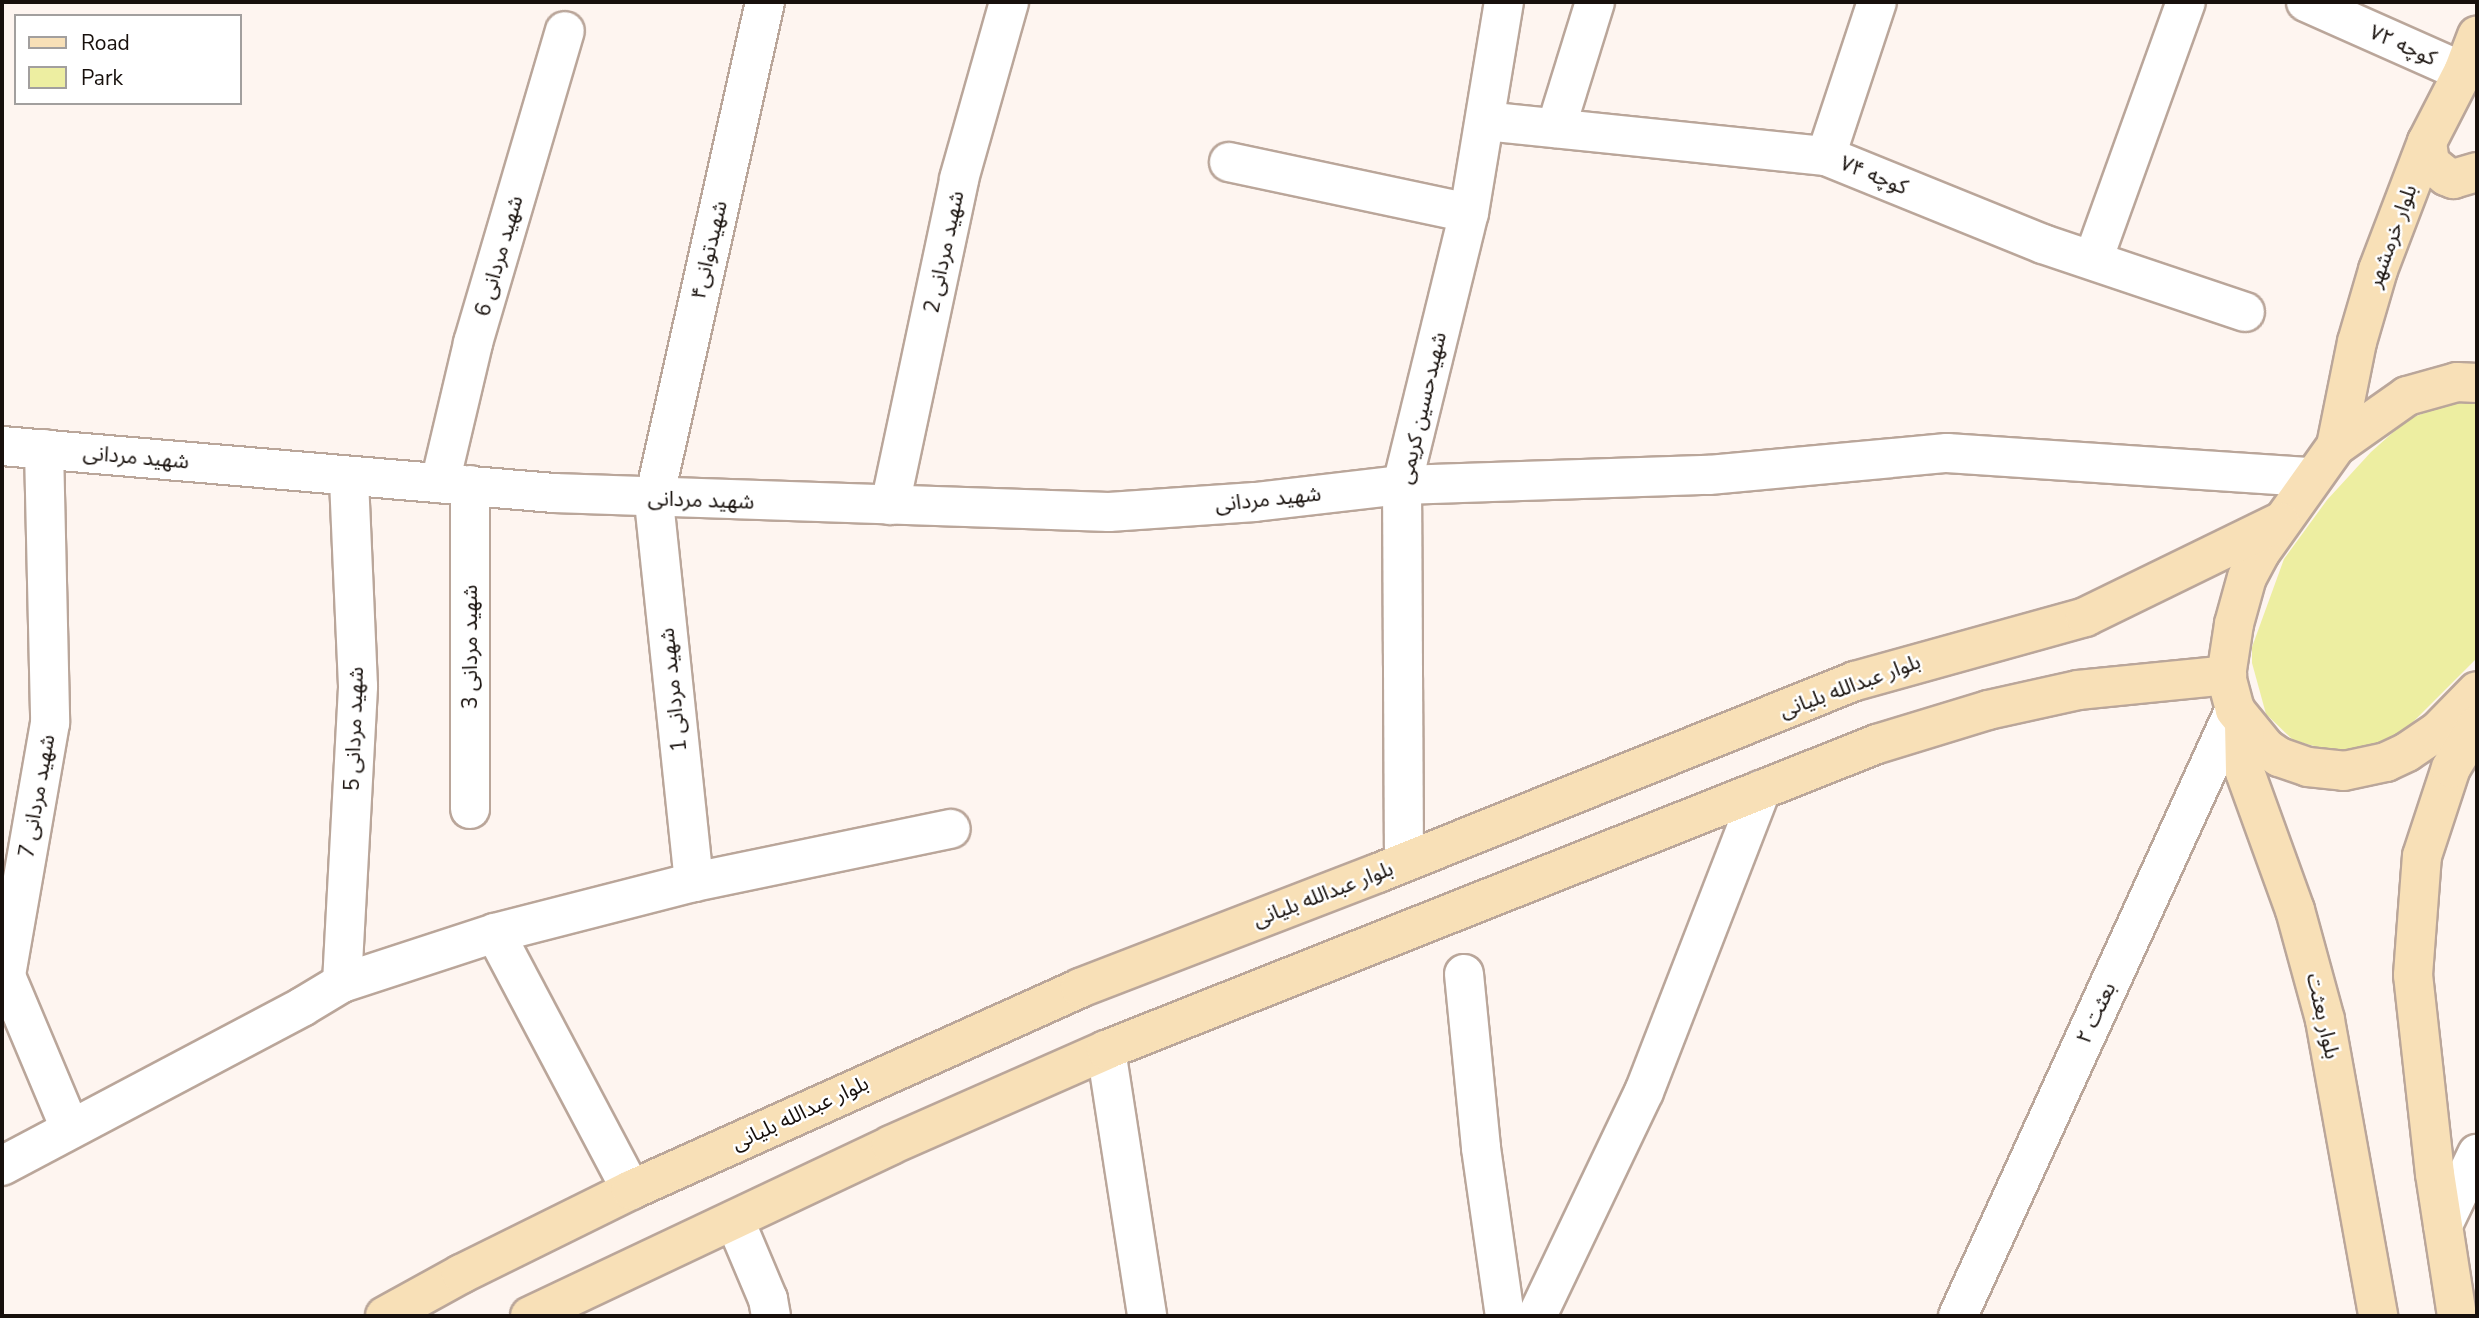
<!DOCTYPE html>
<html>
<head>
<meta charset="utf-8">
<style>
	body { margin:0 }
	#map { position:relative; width:2479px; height:1318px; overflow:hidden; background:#fef5f0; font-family:"Nunito Sans","Noto Sans Arabic",sans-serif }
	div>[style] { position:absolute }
	.green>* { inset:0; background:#edeea1 }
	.roads { filter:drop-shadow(2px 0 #baa69a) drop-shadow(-2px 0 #baa69a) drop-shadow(0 2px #baa69a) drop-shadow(0 -2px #baa69a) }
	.street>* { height:38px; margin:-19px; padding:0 19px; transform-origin:19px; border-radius:19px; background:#fff }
	.secondary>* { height:38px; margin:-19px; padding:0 19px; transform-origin:19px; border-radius:19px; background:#fff }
	.primary>* { height:38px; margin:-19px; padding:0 19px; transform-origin:19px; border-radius:19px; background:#f8e0b7 }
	span { translate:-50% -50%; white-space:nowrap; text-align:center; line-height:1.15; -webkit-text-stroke:5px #fff; paint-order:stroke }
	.street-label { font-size:21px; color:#17100c }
	.frame { position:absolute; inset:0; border:4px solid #17100c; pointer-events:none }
	.legend { position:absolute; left:14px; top:14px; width:228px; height:91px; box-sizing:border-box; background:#fff; border:2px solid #a29f9e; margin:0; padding:9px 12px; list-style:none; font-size:21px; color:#17100c }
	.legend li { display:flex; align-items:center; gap:14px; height:35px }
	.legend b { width:35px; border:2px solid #a29f9e }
</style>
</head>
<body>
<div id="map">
	<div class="green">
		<i style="clip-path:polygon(2463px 399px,2477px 401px,2477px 658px,2403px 732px,2354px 753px,2324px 749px,2293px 740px,2266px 714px,2252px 663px,2252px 647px,2284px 559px,2327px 500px,2371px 452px,2408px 419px)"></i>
	</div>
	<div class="roads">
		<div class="street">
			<i style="left:2306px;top:2px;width:172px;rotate:24deg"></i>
			<i style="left:1485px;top:121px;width:343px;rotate:5.9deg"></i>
			<i style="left:1826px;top:156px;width:234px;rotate:22.1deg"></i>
			<i style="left:2043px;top:244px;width:213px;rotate:18.6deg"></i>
			<i style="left:1556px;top:128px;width:132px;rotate:-72.8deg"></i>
			<i style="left:1826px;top:156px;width:162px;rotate:-71.7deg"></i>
			<i style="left:1229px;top:162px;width:245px;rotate:12deg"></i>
			<i style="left:2093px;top:260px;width:274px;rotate:-70.2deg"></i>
			<i style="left:2px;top:446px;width:554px;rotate:4.87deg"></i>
			<i style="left:554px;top:493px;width:555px;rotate:1.96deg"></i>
			<i style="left:1109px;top:512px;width:146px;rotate:-3.9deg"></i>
			<i style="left:1255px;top:502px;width:148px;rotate:-6.6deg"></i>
			<i style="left:1402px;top:485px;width:307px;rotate:-1.9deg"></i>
			<i style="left:1709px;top:475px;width:239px;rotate:-5.3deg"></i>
			<i style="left:1947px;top:453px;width:365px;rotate:3.8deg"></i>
			<i style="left:44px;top:449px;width:274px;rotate:88.7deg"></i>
			<i style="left:50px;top:723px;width:257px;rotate:99.9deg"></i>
			<i style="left:6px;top:976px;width:165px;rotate:67.2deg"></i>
			<i style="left:440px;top:483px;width:144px;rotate:-76.7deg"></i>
			<i style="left:473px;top:343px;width:325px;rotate:-73.6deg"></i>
			<i style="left:470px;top:485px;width:324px;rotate:90deg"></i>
			<i style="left:890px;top:505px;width:333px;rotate:-78deg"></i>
			<i style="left:959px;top:179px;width:184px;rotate:-74.2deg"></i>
			<i style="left:694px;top:882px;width:385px;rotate:-96deg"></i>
			<i style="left:654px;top:499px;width:509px;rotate:-77.41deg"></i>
			<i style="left:495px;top:933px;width:291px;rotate:62.1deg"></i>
			<i style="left:1464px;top:974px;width:175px;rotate:84.4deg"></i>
			<i style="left:1481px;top:1148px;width:170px;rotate:81.9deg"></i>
			<i style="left:342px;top:983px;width:297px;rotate:-86.9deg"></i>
			<i style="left:358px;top:686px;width:210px;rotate:-92.5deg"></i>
			<i style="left:1106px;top:1050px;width:269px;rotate:81.2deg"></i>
			<i style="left:2px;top:1166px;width:340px;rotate:-27.9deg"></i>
			<i style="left:302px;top:1007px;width:47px;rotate:-31deg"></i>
			<i style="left:342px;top:983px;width:161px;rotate:-18.1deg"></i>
			<i style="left:495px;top:933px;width:205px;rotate:-14.4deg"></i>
			<i style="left:694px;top:882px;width:262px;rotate:-11.7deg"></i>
			<i style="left:735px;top:1221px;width:85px;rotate:67.1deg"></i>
			<i style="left:768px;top:1299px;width:17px;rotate:80deg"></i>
			<i style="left:2443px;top:1225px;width:79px;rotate:-64.4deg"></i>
			<i style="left:1537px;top:1316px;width:248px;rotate:-64.5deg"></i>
			<i style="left:1644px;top:1092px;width:324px;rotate:-68.8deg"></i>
			<i style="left:1958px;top:1316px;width:667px;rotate:-65.47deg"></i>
		</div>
		<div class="secondary">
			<i style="left:1404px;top:862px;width:377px;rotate:-90.3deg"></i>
			<i style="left:1402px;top:485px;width:280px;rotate:-76.2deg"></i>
			<i style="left:1469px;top:213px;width:214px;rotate:-80.6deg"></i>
		</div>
		<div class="primary">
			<i style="left:2427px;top:142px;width:21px;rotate:82deg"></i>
			<i style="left:2430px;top:163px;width:21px;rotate:39deg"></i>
			<i style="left:2446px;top:176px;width:8px;rotate:23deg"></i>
			<i style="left:2453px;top:179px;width:25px;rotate:-16deg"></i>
			<i style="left:2477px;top:383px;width:20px;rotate:-177deg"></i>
			<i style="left:2457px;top:382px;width:52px;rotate:164.4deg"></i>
			<i style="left:2407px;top:396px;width:87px;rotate:144.8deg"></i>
			<i style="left:2336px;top:446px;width:131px;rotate:125.4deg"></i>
			<i style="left:2260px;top:553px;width:27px;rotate:118deg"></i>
			<i style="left:2247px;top:577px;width:49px;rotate:105.5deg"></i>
			<i style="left:2234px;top:624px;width:53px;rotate:98.7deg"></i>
			<i style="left:2226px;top:676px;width:35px;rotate:75deg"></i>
			<i style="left:2235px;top:710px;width:49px;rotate:50.8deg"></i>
			<i style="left:2266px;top:748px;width:16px;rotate:35deg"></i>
			<i style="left:2279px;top:757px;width:31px;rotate:19deg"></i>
			<i style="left:2308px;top:767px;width:36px;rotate:6deg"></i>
			<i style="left:2344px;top:771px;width:43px;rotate:-12.1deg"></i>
			<i style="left:2386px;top:762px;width:23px;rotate:-25deg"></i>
			<i style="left:2407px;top:752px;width:36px;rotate:-34deg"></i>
			<i style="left:2437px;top:732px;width:57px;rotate:-45.7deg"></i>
			<i style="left:2336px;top:446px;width:106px;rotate:-78.6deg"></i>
			<i style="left:2357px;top:342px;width:75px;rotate:-73.7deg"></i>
			<i style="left:2378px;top:270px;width:137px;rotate:-69.1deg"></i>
			<i style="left:2427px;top:142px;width:79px;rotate:-62.8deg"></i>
			<i style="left:2463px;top:72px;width:39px;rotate:-69deg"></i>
			<i style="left:2244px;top:723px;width:49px;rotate:88.8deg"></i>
			<i style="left:2245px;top:772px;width:147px;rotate:70.1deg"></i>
			<i style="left:2295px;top:910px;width:114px;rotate:74.7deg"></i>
			<i style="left:2325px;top:1020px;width:301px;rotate:79.8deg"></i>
			<i style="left:385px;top:1316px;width:87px;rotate:-28.9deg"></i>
			<i style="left:461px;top:1274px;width:190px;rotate:-26.3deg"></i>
			<i style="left:631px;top:1190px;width:492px;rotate:-24.2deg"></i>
			<i style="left:1080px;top:988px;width:319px;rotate:-21.1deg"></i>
			<i style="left:1378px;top:873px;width:514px;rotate:-21.93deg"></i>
			<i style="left:1855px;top:681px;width:239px;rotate:-15.5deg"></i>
			<i style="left:2085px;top:617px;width:217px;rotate:-26deg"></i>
			<i style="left:530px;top:1316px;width:399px;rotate:-25.3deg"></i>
			<i style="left:891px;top:1145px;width:235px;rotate:-23.8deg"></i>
			<i style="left:1106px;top:1050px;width:830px;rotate:-21.65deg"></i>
			<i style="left:1877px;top:744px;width:116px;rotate:-17deg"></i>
			<i style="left:1988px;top:710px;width:92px;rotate:-12.5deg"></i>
			<i style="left:2078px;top:690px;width:150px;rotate:-5.7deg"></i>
			<i style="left:2457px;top:1316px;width:144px;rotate:-98.8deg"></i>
			<i style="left:2435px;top:1174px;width:200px;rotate:-96.3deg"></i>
			<i style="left:2413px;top:975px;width:119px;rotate:-85.7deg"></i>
			<i style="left:2422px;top:856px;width:93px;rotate:-71.8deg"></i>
			<i style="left:2451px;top:768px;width:50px;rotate:-58.8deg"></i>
		</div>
	</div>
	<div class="street-label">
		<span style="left:2403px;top:45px;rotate:24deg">کوچه ۷۲</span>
		<span style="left:1874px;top:175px;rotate:22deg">کوچه ۷۴</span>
		<span style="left:2392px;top:236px;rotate:-70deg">بلوار خرمشهر</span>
		<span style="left:709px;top:250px;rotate:-77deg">شهیدتوانی۴</span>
		<span style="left:944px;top:252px;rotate:-78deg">شهید مردانی 2</span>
		<span style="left:499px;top:256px;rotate:-74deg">شهید مردانی 6</span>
		<span style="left:1422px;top:408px;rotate:-77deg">شهیدحسین کریمی</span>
		<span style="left:136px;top:457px;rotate:5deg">شهید مردانی</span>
		<span style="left:1268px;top:499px;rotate:-6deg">شهید مردانی</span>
		<span style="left:701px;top:500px;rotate:2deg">شهید مردانی</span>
		<span style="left:470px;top:647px;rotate:-90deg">شهید مردانی 3</span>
		<span style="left:1850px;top:686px;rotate:-20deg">بلوار عبدالله بلیانی</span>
		<span style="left:673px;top:690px;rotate:-96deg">شهید مردانی 1</span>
		<span style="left:354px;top:729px;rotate:-88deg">شهید مردانی 5</span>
		<span style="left:37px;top:796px;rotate:-80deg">شهید مردانی 7</span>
		<span style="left:1323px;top:894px;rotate:-21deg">بلوار عبدالله بلیانی</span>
		<span style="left:2096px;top:1013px;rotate:-65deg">بعثت ۲</span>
		<span style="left:2323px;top:1016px;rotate:77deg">بلوار بعثت</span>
		<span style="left:800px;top:1113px;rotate:-25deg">بلوار عبدالله بلیانی</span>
	</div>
	<div class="frame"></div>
	<ul class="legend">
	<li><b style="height:9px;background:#f8e0b7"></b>Road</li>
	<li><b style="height:19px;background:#edeea1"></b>Park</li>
	</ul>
</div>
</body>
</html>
